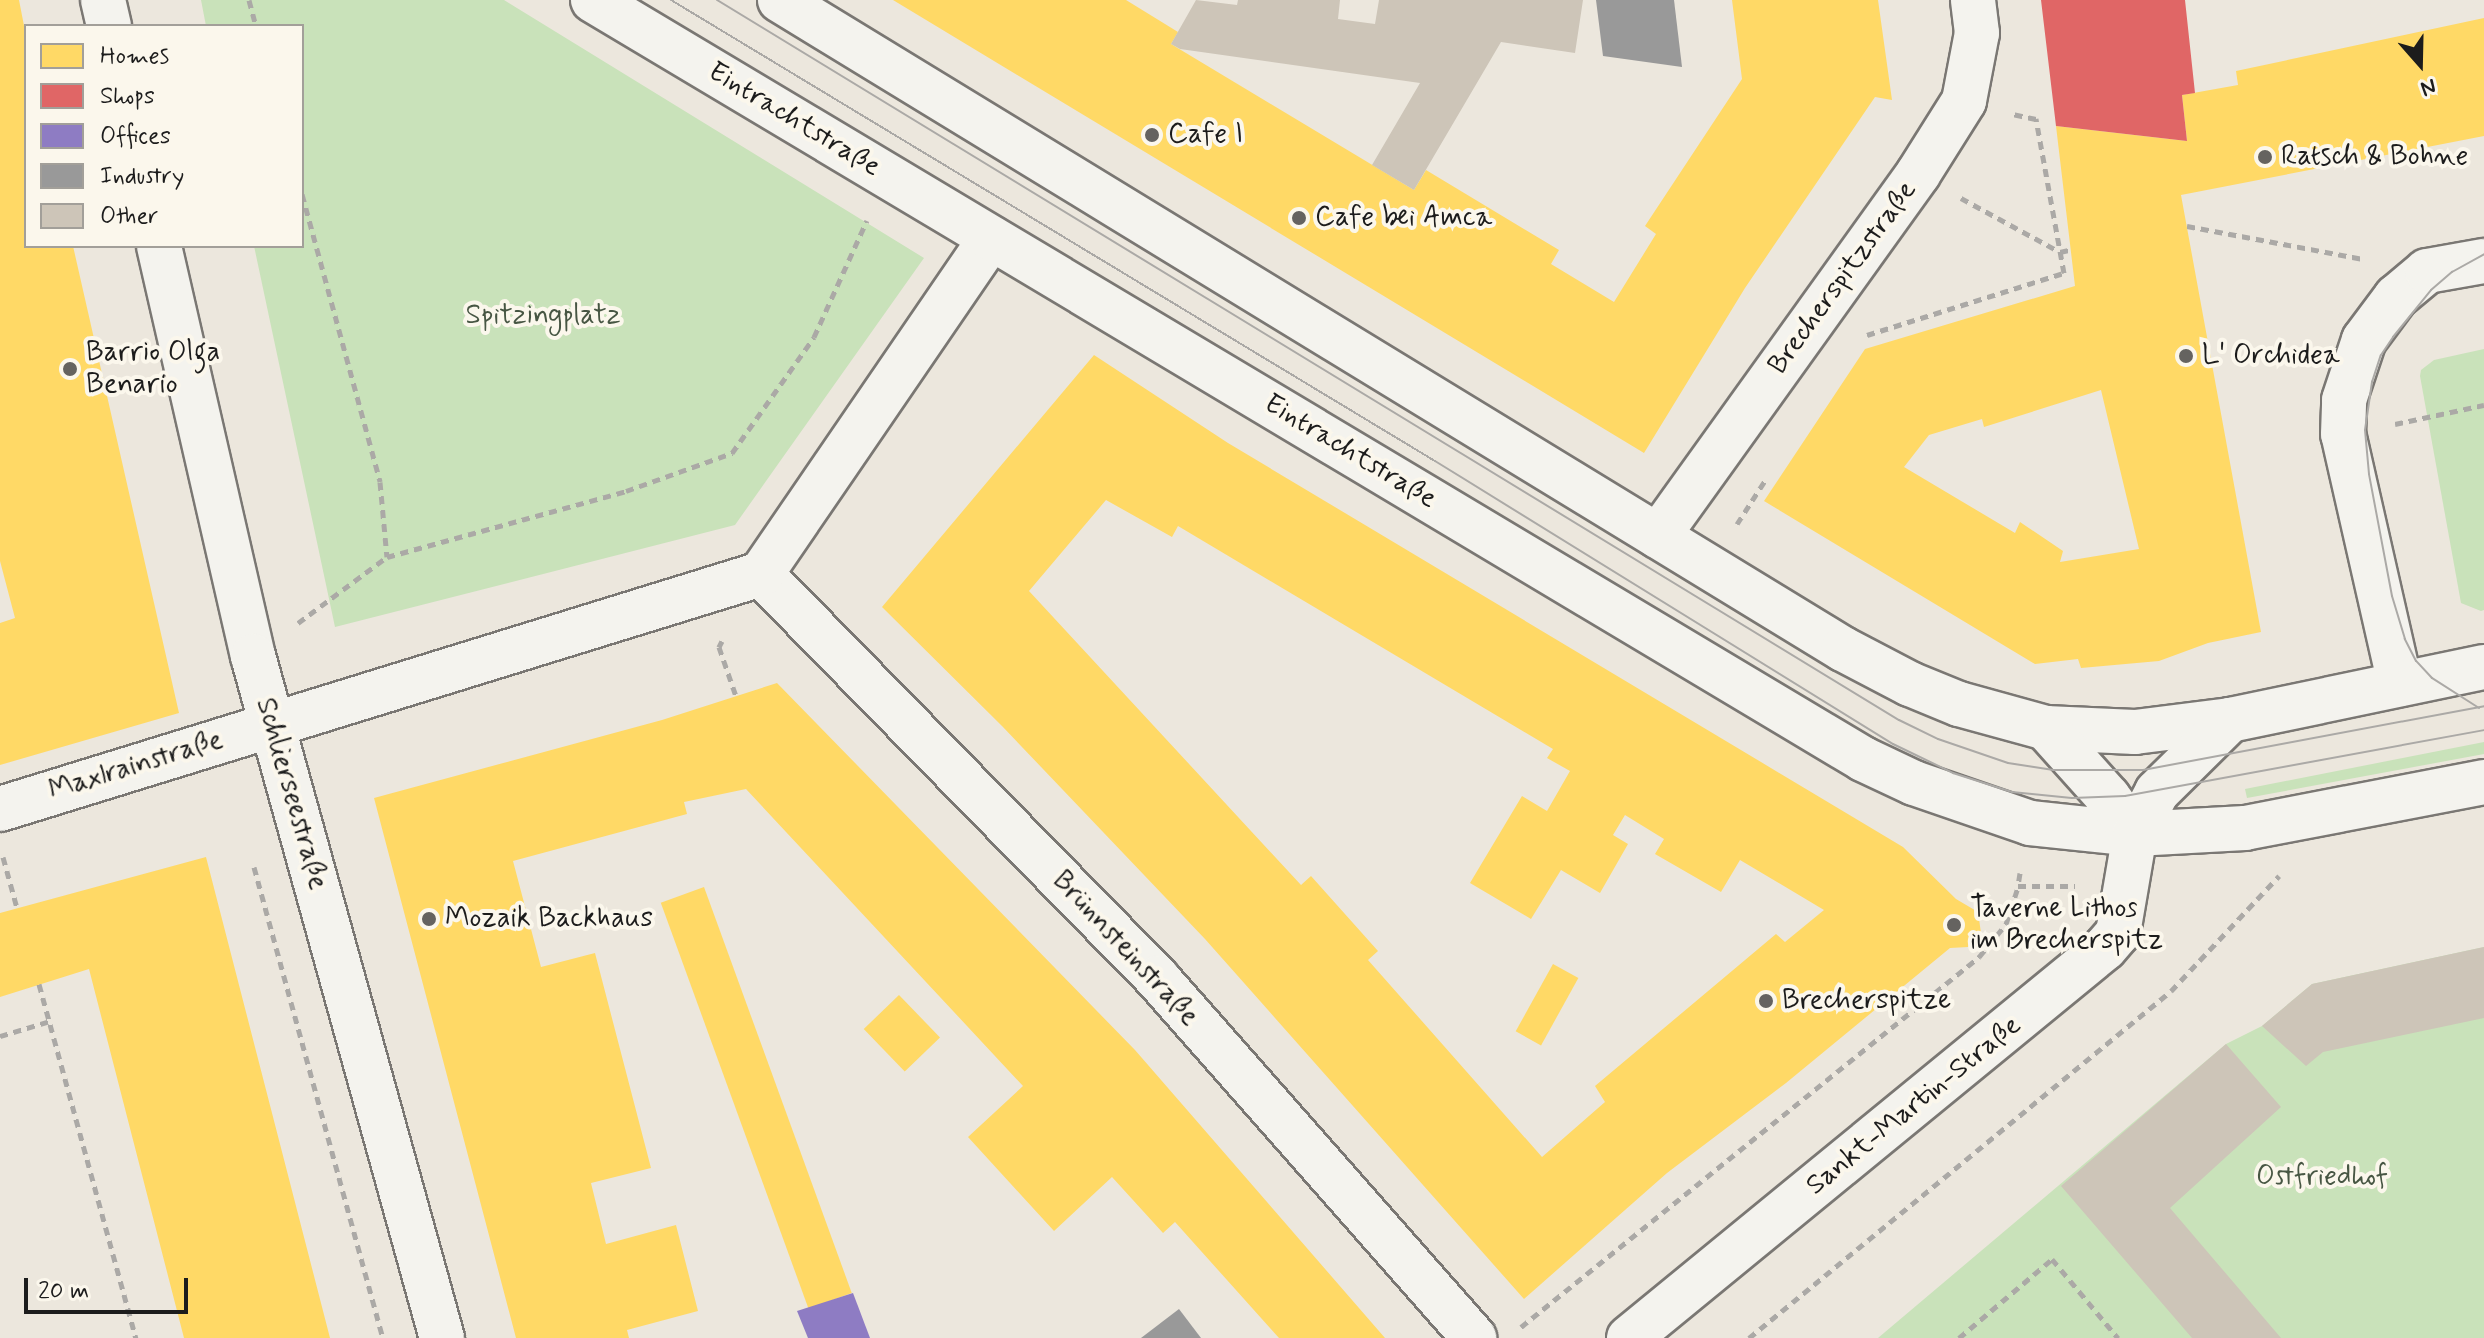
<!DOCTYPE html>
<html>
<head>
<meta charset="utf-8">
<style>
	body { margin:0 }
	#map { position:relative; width:2484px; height:1338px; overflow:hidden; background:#ece7dd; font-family:Mynerve,sans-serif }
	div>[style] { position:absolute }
	.green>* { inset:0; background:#c9e2ba }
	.homes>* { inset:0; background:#ffd966; transform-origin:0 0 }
	.shops>* { inset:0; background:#e06666 }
	.offices>* { inset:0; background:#8e7cc3 }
	.industry>* { inset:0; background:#999 }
	.building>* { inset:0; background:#cdc5b8 }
	.path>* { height:5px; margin-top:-2.5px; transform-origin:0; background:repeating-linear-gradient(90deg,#aba9a6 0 8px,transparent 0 14px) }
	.roads { filter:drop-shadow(2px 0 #7a7773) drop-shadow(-2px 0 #7a7773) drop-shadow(0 2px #7a7773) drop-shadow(0 -2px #7a7773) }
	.street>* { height:44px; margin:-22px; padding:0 22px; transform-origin:22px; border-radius:22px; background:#f4f3ee }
	.secondary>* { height:44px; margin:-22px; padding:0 22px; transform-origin:22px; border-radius:22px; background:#f4f3ee }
	.tram>* { height:2px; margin:-1px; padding:0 1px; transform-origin:1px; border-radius:1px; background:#aba9a6 }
	.dots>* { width:22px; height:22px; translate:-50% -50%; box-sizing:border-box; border:4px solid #fbf7ec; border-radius:50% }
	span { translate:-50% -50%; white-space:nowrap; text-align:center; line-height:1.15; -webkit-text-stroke:8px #fbf7ec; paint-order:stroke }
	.street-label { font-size:28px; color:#1c1c1c }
	.poi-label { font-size:28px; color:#1c1c1c }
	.left { translate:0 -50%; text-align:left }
	.park-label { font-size:28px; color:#475643 }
	.legend { position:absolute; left:24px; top:24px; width:280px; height:224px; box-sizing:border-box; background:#fbf7ec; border:2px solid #a29f99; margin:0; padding:10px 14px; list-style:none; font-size:24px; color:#1c1c1c }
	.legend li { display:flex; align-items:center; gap:16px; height:40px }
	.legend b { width:40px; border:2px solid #a29f99 }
	.north { position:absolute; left:2380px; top:24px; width:80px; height:80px; -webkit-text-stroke:6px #fbf7ec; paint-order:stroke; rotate:160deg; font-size:22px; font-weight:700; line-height:32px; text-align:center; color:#1c1c1c }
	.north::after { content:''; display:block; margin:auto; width:28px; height:36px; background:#1c1c1c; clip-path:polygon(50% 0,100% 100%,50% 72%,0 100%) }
	.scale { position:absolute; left:24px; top:1278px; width:164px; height:36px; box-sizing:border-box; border:4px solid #1c1c1c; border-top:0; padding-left:10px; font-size:24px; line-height:28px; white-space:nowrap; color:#1c1c1c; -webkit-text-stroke:6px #fbf7ec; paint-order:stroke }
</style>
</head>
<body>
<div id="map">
	<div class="green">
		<i style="clip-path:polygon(201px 0,504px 0,924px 258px,735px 525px,335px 627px,254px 246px,302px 246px,302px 26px,206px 26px)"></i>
		<i style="clip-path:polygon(2484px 349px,2484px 610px,2481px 611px,2461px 603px,2420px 376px,2421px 370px,2434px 360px)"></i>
		<i style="clip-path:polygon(2484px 742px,2484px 754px,2247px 798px,2245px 789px)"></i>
		<i style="clip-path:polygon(2484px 947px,2484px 1338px,1878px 1338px,2226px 1044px,2262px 1026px,2312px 984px)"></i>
	</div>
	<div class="homes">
		<i style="clip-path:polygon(0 0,19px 0,26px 36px,26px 246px,73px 246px,179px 713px,0 765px,0 623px,15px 618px,0 561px)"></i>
		<i style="clip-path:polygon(893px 0,1126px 0,1178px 32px,1171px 44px,1414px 190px,1426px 170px,1559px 250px,1551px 264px,1614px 302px,1656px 234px,1645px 226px,1742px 79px,1732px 0,1878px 0,1892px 100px,1875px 97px,1745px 288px,1644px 453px)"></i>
		<i style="clip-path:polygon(evenodd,2484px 18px,2484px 136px,2181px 195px,2261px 632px,2208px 643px,2159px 661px,2081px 668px,2078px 659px,2035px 664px,1764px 501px,1865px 349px,2075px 286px,2056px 126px,2187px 141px,2182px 95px,2238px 85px,2236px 71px,2484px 18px,2101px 390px,2139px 549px,2060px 562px,2063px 551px,2020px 522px,2015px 533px,1904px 467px,1929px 435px,1982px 419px,1984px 427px,2101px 390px)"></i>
		<i style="clip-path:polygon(evenodd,1094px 355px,1228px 443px,1903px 847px,1956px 899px,1978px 912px,1981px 933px,1968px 947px,1950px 948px,1786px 1083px,1667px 1173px,1524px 1299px,1205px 939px,1002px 726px,882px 607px,1094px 355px,1106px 500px,1172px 537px,1178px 526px,1553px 749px,1547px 758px,1570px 771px,1547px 811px,1522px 796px,1470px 883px,1531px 919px,1561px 870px,1600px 893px,1628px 844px,1613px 835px,1625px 815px,1664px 839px,1655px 854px,1721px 892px,1740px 860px,1824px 910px,1785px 942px,1776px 934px,1595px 1086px,1605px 1102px,1542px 1157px,1368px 960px,1378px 951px,1311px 876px,1301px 885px,1029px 591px,1106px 500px)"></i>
		<i style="clip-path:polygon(777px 683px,1135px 1050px,1385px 1338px,1279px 1338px,1175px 1222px,1163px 1233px,1112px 1177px,1054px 1231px,968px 1137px,1023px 1086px,746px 789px,684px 802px,687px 814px,513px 861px,541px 967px,595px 953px,651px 1168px,591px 1183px,606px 1244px,676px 1225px,698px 1311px,627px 1330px,629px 1338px,516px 1338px,374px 798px,662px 720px)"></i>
		<i style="clip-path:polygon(206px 857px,330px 1338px,184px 1338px,89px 969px,0 997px,0 913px)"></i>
		<i style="left:704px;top:887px;width:432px;height:46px;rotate:70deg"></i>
		<i style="left:1553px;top:964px;width:29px;height:77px;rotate:29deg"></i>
		<i style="left:899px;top:995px;width:59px;height:49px;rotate:46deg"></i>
	</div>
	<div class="shops">
		<i style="clip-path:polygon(2041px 0,2185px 0,2195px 93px,2182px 95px,2187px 141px,2056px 126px)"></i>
	</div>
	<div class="offices">
		<i style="clip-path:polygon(853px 1293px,870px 1338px,808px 1338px,797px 1311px)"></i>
	</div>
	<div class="industry">
		<i style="clip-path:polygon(1596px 0,1674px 0,1682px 67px,1603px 56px)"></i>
		<i style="clip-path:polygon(1179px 1309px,1201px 1338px,1141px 1338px)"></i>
	</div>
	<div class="building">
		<i style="clip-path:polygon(1196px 0,1237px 5px,1238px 0,1340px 0,1338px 19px,1375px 24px,1379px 0,1583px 0,1575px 53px,1501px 42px,1414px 190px,1372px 165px,1420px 83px,1180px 49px,1171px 44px)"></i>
		<i style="clip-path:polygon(2484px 947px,2484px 1018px,2323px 1052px,2306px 1066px,2262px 1026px,2312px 984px)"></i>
		<i style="clip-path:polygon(2226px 1044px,2281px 1107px,2170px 1208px,2281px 1338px,2192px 1338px,2061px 1186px)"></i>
	</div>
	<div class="path">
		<i style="left:249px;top:0;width:27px;rotate:75deg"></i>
		<i style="left:302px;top:194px;width:298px;rotate:74.8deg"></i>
		<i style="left:380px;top:482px;width:75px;rotate:84.7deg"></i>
		<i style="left:1961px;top:198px;width:113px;rotate:28.6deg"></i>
		<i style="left:2060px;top:252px;width:9px;rotate:-13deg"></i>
		<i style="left:2187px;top:226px;width:179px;rotate:10.6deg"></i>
		<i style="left:1867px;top:335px;width:207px;rotate:-17.5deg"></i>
		<i style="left:2064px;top:273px;width:157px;rotate:-100.3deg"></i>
		<i style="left:2036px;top:119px;width:24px;rotate:-168deg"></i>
		<i style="left:2395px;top:424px;width:91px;rotate:-12.1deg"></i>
		<i style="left:1737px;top:524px;width:54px;rotate:-57.2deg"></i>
		<i style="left:298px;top:623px;width:111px;rotate:-36.6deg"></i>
		<i style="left:387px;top:557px;width:248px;rotate:-15.4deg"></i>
		<i style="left:626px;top:491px;width:113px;rotate:-19.7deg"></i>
		<i style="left:732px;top:453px;width:142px;rotate:-54.7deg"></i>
		<i style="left:814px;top:337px;width:128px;rotate:-65.6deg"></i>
		<i style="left:722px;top:641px;width:7px;rotate:117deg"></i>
		<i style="left:719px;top:647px;width:52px;rotate:70.9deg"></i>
		<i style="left:3px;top:857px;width:53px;rotate:74.6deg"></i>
		<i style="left:254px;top:867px;width:488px;rotate:74.7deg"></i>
		<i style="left:2020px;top:873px;width:13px;rotate:99deg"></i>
		<i style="left:2018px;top:886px;width:57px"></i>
		<i style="left:39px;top:984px;width:367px;rotate:74.7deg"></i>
		<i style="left:0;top:1036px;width:52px;rotate:-16.7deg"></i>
		<i style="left:1521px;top:1327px;width:589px;rotate:-38.93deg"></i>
		<i style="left:1979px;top:957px;width:43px;rotate:-50.7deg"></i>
		<i style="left:2006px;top:924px;width:40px;rotate:-72deg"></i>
		<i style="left:1749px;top:1338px;width:546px;rotate:-39.43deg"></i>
		<i style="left:2171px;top:991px;width:158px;rotate:-46.8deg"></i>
		<i style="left:1959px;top:1338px;width:122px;rotate:-40.3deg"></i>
		<i style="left:2052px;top:1259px;width:103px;rotate:50.1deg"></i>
	</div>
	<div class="roads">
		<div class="street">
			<i style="left:103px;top:0;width:27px;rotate:77deg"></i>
			<i style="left:159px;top:246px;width:421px;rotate:77.1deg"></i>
			<i style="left:253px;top:656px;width:708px;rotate:74.51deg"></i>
			<i style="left:1658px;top:536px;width:446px;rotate:-54.3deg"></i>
			<i style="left:1918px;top:174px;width:86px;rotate:-57.8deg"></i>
			<i style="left:1964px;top:101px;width:69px;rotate:-79.2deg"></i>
			<i style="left:1977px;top:33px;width:33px;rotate:-97deg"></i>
			<i style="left:761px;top:574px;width:566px;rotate:45.57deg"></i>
			<i style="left:1157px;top:978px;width:480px;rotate:48.6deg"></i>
			<i style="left:2400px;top:684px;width:256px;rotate:-102.8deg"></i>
			<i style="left:2343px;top:434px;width:34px;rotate:-88deg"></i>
			<i style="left:2344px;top:400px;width:63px;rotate:-71.6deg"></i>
			<i style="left:2364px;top:340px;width:54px;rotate:-53.3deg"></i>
			<i style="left:2396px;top:297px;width:40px;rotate:-40deg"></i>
			<i style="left:2427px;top:271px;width:58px;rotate:-10deg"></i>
			<i style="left:0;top:809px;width:796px;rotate:-17.16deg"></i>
			<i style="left:761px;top:574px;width:407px;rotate:-55.6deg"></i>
		</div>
		<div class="secondary">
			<i style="left:593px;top:0;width:1480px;rotate:30.86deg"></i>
			<i style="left:1863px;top:759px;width:56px;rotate:25.2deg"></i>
			<i style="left:1914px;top:783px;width:123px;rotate:19deg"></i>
			<i style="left:2030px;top:823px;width:106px;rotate:6deg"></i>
			<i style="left:2135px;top:834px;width:110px;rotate:-3.1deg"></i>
			<i style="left:2245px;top:828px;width:243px;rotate:-10.9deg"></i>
			<i style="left:780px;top:0;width:1245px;rotate:31.41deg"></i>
			<i style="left:1843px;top:649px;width:76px;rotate:27.6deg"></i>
			<i style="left:1910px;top:684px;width:53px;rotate:22.2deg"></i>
			<i style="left:1959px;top:704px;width:90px;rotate:15.4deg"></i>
			<i style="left:2046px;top:728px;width:89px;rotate:2.6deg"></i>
			<i style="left:2135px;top:732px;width:96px;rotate:-7.2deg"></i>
			<i style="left:2230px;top:720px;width:259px;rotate:-11.8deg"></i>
			<i style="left:2046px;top:728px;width:93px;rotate:48.1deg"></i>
			<i style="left:2108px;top:797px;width:46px;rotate:53.9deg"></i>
			<i style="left:1629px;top:1338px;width:615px;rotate:-39.33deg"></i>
			<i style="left:2105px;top:948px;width:20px;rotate:-49deg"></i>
			<i style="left:2118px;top:933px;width:100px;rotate:-80.3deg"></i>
			<i style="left:2135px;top:834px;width:47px;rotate:-62.4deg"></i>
			<i style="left:2157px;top:792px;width:103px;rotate:-44.6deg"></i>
		</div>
	</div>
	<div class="tram">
		<i style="left:671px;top:0;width:892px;rotate:31.11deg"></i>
		<i style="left:1435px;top:461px;width:538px;rotate:31.71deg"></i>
		<i style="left:1893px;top:744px;width:67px;rotate:25.8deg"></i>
		<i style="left:1953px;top:773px;width:62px;rotate:17.9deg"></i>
		<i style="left:2012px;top:792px;width:60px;rotate:5.7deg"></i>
		<i style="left:2072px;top:798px;width:53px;rotate:-2.2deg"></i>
		<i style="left:2125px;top:796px;width:365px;rotate:-10.4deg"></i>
		<i style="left:717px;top:0;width:1384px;rotate:31.35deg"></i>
		<i style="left:1899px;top:720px;width:43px;rotate:26deg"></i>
		<i style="left:1938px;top:739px;width:74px;rotate:18.9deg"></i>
		<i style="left:2008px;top:763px;width:46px;rotate:8.8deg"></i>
		<i style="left:2053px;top:770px;width:90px"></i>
		<i style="left:2143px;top:770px;width:347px;rotate:-10.6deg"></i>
		<i style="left:2479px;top:708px;width:56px;rotate:-147.4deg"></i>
		<i style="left:2432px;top:678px;width:23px;rotate:-133deg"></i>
		<i style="left:2416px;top:661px;width:25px;rotate:-117deg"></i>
		<i style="left:2405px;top:639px;width:45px;rotate:-106.8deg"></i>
		<i style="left:2392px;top:596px;width:124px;rotate:-100.7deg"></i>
		<i style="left:2369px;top:474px;width:44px;rotate:-95.2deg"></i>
		<i style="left:2365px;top:430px;width:49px;rotate:-81.7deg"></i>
		<i style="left:2372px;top:382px;width:28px;rotate:-72deg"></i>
		<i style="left:2381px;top:355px;width:22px;rotate:-56deg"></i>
		<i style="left:2393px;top:337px;width:60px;rotate:-51deg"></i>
		<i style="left:2431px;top:290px;width:28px;rotate:-41deg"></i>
		<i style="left:2452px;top:272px;width:37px;rotate:-29deg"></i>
	</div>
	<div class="dots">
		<i style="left:1152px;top:135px;background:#656360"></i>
		<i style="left:2265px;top:157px;background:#656360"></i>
		<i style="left:1299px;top:218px;background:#656360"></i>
		<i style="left:2186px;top:356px;background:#656360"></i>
		<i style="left:70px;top:369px;background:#656360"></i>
		<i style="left:429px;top:919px;background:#656360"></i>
		<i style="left:1954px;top:925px;background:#656360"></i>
		<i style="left:1766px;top:1001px;background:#656360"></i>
	</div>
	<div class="street-label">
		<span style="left:794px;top:120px;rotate:31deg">Eintrachtstraße</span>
		<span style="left:1843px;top:278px;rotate:-54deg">Brecherspitzstraße</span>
		<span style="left:1350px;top:452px;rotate:31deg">Eintrachtstraße</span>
		<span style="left:136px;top:766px;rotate:-17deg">Maxlrainstraße</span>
		<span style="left:291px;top:794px;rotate:74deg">Schlierseestraße</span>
		<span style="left:1125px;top:949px;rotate:47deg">Brünnsteinstraße</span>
		<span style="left:1914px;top:1106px;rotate:-39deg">Sankt-Martin-Straße</span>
	</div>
	<div class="poi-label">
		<span class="left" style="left:1168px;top:135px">Cafe I</span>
		<span class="left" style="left:2281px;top:157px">Ratsch &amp; Bohne</span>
		<span class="left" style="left:1315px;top:218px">Cafe bei Amca</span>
		<span class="left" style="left:86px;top:369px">Barrio Olga<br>Benario</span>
		<span class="left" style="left:2202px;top:356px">L' Orchidea</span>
		<span class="left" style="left:1970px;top:925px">Taverne Lithos<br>im Brecherspitz</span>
		<span class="left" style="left:445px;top:919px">Mozaik Backhaus</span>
		<span class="left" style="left:1782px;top:1001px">Brecherspitze</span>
	</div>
	<div class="park-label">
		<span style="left:543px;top:316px">Spitzingplatz</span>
		<span style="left:2322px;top:1177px">Ostfriedhof</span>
	</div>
	<ul class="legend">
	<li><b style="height:22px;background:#ffd966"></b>Homes</li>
	<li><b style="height:22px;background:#e06666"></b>Shops</li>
	<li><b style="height:22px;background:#8e7cc3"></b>Offices</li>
	<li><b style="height:22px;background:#999"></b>Industry</li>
	<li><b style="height:22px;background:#cdc5b8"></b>Other</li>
	</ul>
	<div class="north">N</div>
	<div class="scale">20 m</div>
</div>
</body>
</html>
